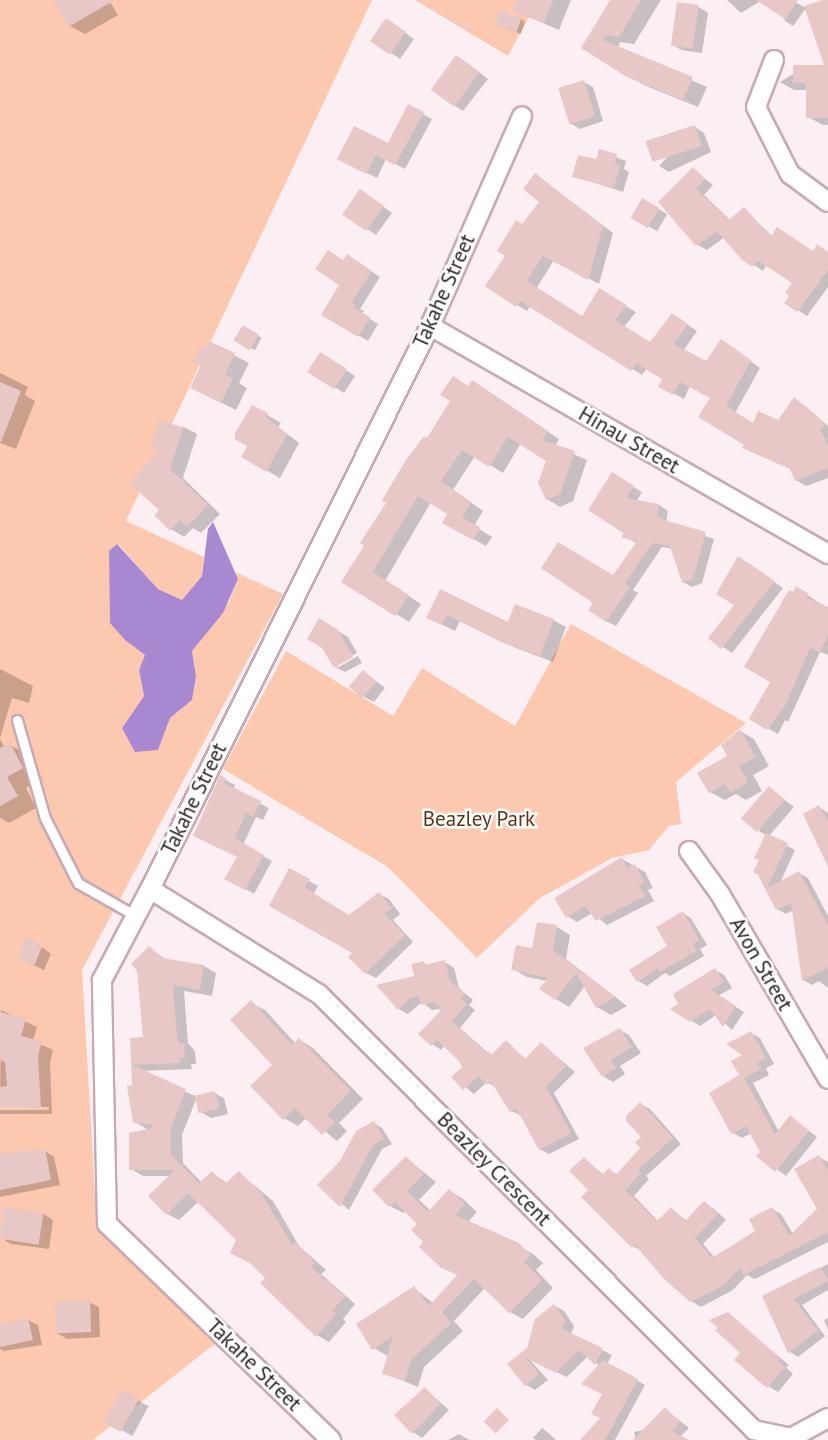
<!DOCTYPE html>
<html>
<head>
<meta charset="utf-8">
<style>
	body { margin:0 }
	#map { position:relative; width:828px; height:1440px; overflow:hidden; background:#fbeff3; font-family:"PT Sans",sans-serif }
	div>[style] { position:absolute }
	.green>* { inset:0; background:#fcc9b0 }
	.water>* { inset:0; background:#a889d1 }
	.shadow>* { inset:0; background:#0003; transform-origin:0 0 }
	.building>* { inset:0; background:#e8c8c6; transform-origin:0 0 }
	.roads { filter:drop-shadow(2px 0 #c8aab4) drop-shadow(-2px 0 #c8aab4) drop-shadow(0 2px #c8aab4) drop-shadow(0 -2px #c8aab4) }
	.lane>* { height:9px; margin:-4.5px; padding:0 4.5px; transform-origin:4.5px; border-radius:4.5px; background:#fff }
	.street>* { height:18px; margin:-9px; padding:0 9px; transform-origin:9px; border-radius:9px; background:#fff }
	span { translate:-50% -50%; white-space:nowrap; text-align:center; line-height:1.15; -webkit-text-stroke:5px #fff; paint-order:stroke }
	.street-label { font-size:21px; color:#2e2326 }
	.park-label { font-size:21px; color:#633115 }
</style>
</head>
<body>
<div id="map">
	<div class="green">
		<i style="clip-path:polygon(0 0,372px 0,126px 521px,204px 557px,202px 576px,182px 600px,158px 589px,118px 544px,109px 551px,125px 640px,146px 655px,139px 670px,144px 696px,122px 728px,158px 750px,170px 718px,192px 700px,196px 677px,192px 651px,229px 602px,238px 579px,235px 572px,283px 594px,82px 970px,96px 1212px,222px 1338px,93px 1440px,0 1440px)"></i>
		<i style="clip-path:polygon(415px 0,538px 0,508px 56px)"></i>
		<i style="clip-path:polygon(571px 624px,746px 723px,676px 782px,681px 824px,669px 826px,649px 850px,612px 858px,540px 898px,477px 958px,388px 867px,223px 769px,286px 651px,393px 716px,422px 668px,515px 726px)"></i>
	</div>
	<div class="water">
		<i style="clip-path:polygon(213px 522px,238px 579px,223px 613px,192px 651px,196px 677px,192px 700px,170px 718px,158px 750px,135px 752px,122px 728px,144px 696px,139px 670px,145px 655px,125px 640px,110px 623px,109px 551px,117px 544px,158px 589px,182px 600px,202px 576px,208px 529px)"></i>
	</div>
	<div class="shadow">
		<i style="clip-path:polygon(55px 0,109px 0,118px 15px,85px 34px,70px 26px)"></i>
		<i style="clip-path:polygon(519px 0,571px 0,559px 30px,515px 11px)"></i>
		<i style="clip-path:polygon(612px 0,661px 0,634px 44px,620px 42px,618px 48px,707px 87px,698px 107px,644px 85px,583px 48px)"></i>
		<i style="clip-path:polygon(727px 0,758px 0,759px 2px,741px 13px)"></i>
		<i style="clip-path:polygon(779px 0,791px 0,806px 8px,793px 26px,785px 21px)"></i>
		<i style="clip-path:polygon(678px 4px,699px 7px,708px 13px,702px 53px,681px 50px,672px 44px)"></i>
		<i style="clip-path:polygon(521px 19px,525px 22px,521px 34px,500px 26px)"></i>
		<i style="clip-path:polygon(396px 26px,414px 39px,400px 59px,372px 40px)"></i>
		<i style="clip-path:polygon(466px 62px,488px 79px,463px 111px,454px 105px)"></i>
		<i style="clip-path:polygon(828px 68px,828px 125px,823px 125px,808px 117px,808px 90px,794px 90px,780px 82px,798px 71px)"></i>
		<i style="clip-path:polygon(583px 82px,593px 87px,603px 121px,580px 129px,570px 123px)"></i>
		<i style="clip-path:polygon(409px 107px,432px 119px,405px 169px,386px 159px,377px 178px,348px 164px,388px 145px)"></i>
		<i style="clip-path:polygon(695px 127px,704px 133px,711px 152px,669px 172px,659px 166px)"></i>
		<i style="clip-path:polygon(600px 151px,626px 161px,624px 169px,629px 172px,623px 192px,574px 176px,597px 162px)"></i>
		<i style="clip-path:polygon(693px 169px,713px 185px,704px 195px,731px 221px,744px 209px,773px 237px,814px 252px,828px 252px,828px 287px,807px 316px,787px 303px,795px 283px,767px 264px,763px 271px,754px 265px,725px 237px,707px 250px,698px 245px)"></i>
		<i style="clip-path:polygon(536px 175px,613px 233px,599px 284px,554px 260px,536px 289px,583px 318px,599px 291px,636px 312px,624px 327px,651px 344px,682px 321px,697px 331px,683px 351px,706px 363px,731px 347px,760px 368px,735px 413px,754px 425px,778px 422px,794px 399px,804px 405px,828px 426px,828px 478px,806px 486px,796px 480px,792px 469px,746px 444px,712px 398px,690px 386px,684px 399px,671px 392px,665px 379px,647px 368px,642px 375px,531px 305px,527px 311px,517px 305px,523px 226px,542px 202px)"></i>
		<i style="clip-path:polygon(370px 197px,392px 213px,376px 235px,345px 214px)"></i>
		<i style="left:643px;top:200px;width:28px;height:20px;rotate:30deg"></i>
		<i style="clip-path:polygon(344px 262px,357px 262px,380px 277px,360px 309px,364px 311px,362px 314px,378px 324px,368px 341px,323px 314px,342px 285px)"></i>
		<i style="left:243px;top:328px;width:21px;height:14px;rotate:28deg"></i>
		<i style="clip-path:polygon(210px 343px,249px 363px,239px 383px,247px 388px,236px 410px,206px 395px,203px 365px)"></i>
		<i style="clip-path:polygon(330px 360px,355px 376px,344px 393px,310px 372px)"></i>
		<i style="clip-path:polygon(0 373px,28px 387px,25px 395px,35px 401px,16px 449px,0 443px)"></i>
		<i style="clip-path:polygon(469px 388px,485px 389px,559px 439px,555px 446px,587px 460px,573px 501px,560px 507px,547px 499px,548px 460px,521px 443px,503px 473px,475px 456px,453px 490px,483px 511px,474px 526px,492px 537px,486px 546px,457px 530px,450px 513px,431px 502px,385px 581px,421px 604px,409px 622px,344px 581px,428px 440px)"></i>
		<i style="clip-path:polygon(253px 407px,281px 423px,278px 427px,299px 443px,280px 478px,243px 457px,249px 446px)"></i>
		<i style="clip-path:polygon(184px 427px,197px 434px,183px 478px,220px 514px,201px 533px,193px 528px,184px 537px,171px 529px,161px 510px,160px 452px,152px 447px)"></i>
		<i style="clip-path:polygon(612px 474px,642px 492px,636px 502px,659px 505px,668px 511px,666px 523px,714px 539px,702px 583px,692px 587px,683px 582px,673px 549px,662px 547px,633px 590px,638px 593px,616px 626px,606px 621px,614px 577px,637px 543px,624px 537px)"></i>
		<i style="clip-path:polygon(748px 564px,783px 588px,732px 653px,710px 638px,737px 605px)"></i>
		<i style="clip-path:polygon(797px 588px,828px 609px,828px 655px,820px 652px,788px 722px,785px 720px,778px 734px,751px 719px,772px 681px)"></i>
		<i style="clip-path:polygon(441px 591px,509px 624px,553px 620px,566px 627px,553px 662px,516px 648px,460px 621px,455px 631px,441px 624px)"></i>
		<i style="clip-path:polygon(319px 620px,348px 637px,357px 653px,337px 664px,337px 668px,358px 656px,362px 663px,345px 672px,335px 667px)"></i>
		<i style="clip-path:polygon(0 669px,33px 686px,29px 703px,12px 698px,0 738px)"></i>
		<i style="clip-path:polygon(364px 672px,385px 688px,374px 702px,364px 697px)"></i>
		<i style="clip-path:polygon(740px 731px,754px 739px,769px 766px,753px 775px,762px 791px,746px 800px,736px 794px,725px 800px,710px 792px)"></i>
		<i style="clip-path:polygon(0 739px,5px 748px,10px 745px,30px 756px,42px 779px,26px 788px,36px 808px,9px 823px,0 818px)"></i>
		<i style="clip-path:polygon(220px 777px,235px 785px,233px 790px,269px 808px,263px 820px,256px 817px,243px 845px,272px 861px,254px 894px,227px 878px,238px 857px)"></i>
		<i style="clip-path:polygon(769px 788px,794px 807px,769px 836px,795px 850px,780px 883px,799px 873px,808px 878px,828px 916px,828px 988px,819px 981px,812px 985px,803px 980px,794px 910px,786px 914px,777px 909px,760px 875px,767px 836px,759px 831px)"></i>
		<i style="clip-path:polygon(819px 807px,828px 813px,828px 851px)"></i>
		<i style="clip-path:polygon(622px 859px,645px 872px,653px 888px,648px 890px,654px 901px,607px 925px,592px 913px,577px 922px,567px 916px)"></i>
		<i style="clip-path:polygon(290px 870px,318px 886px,313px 895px,350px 917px,379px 894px,389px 899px,400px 914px,393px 920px,413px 942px,376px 978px,366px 973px,351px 957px,355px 953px)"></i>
		<i style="clip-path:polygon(683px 913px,691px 918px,707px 945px,700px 949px,704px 956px,670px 976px,665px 973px,647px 986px,638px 981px,670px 946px)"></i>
		<i style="clip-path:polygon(557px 927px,570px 935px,566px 959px,627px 1006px,611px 1015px,597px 1007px,585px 986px,569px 1007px,556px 999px,547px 981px,527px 977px,513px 969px)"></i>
		<i style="clip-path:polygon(38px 944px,51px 954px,44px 970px,19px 958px)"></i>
		<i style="clip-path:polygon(150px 948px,168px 961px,204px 966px,216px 973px,212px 996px,184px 991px,188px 1043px,195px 1051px,196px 1064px,191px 1064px,192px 1069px,141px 1071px,197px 1097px,182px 1135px,183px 1163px,202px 1183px,212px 1173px,228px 1184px,239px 1173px,273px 1201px,299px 1246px,326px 1270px,321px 1274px,355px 1304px,343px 1319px,346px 1322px,329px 1342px,317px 1335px,238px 1240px,199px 1201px,179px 1220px,167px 1214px,171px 1176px,143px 1176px,131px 1169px,149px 1130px,135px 1122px,131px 1040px,145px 1039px)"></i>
		<i style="clip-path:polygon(445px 962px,454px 968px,459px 988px,473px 1000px,469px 1005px,475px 1010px,460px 1028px,488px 1053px,493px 1056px,506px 1043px,527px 1060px,542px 1044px,575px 1072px,554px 1093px,579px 1139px,549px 1154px,540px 1149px,522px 1116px,511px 1111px,497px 1088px,487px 1082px,474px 1094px,453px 1077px,464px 1067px,461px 1060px,445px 1045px,441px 1050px,432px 1044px,444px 1009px,432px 1010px,422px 1002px,408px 1014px,399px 1009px,424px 963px,429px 966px)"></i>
		<i style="clip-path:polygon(715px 970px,724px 975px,732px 988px,718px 996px,744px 1012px,732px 1030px,716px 1015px,700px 1026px,673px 1009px)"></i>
		<i style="clip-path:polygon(251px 1003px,265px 1010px,296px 1044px,300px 1040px,313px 1048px,363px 1099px,339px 1123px,347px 1131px,337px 1141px,307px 1117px,298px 1126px,284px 1118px,274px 1065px)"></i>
		<i style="clip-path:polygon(1px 1010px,37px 1027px,33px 1041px,53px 1050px,50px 1063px,52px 1114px,0 1114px,0 1110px,49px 1110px,49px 1107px,0 1106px)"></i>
		<i style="clip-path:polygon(620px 1030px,629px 1035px,641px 1053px,620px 1066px,625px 1074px,613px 1082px,603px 1076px)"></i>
		<i style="clip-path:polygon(751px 1033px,760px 1038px,774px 1064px,766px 1068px,769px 1075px,753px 1083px,779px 1132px,799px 1123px,817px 1137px,786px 1176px,759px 1156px,762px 1152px,752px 1133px,742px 1138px,733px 1133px,711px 1093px,741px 1076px)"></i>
		<i style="clip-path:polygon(214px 1093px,224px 1098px,228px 1114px,211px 1118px,201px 1112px)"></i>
		<i style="clip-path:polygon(641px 1104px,650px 1109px,681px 1144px,646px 1176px,649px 1179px,634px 1196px,659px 1222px,671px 1209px,687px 1221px,704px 1203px,714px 1209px,726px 1220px,703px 1244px,715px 1258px,758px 1232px,772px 1209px,781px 1214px,793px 1234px,819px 1210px,819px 1157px,828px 1162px,828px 1242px,755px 1279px,747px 1275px,733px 1290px,701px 1307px,691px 1301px,644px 1253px,633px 1246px,590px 1190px,584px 1159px,604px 1175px,609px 1170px,618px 1175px,642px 1148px)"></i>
		<i style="clip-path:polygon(374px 1123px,382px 1128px,392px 1144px,382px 1149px,349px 1210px,319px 1185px)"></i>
		<i style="clip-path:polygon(45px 1151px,54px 1157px,60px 1185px,0 1197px,0 1156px)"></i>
		<i style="clip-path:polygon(406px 1158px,436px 1182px,419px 1200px,431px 1211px,450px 1191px,463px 1199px,477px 1212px,468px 1222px,532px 1253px,543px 1263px,536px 1270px,553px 1288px,523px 1319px,510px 1312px,485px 1288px,454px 1321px,463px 1331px,424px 1367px,418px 1387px,384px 1373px,389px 1357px,374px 1348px,414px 1288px,433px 1303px,459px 1275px,426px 1242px,419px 1224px,406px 1211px,403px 1213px,390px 1206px)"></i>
		<i style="clip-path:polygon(44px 1214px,53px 1220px,49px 1249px,11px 1244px,1px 1238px)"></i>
		<i style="clip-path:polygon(828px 1264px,828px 1290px,802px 1305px,825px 1336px,798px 1357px,790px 1352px,765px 1296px)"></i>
		<i style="clip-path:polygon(89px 1302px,99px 1307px,100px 1337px,67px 1339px,57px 1333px)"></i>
		<i style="clip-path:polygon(555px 1306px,564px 1311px,574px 1326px,571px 1335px,612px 1355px,607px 1364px,645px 1385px,615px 1440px,583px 1440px,603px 1418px,604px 1394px,600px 1366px,588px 1356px,567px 1377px,530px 1360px,548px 1380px,535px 1390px,526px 1385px,509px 1364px,529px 1349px)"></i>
		<i style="clip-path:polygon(728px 1314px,789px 1365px,786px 1367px,793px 1374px,778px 1392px,768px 1386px)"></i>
		<i style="clip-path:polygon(828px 1318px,828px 1330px,824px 1320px)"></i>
		<i style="clip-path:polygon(28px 1320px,38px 1325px,42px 1345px,4px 1351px,0 1349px,0 1325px)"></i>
		<i style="clip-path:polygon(425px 1389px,449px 1410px,422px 1438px,413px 1432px)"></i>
		<i style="left:122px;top:1392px;width:30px;height:34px;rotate:28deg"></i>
		<i style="clip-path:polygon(665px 1409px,689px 1428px,680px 1437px,685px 1440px,636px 1440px,634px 1432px,645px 1430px)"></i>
		<i style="clip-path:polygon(542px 1428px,546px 1431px,556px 1440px,536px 1440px,533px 1438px)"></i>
		<i style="clip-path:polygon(459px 1434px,469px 1440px,448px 1440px)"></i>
	</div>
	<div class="building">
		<i style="clip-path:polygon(53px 0,115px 0,68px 27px)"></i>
		<i style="clip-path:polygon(517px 0,553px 0,544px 23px,512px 11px)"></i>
		<i style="clip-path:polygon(610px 0,641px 0,619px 37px,605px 35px,603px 40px,693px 77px,683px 100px,627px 77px,581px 48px)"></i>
		<i style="clip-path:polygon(756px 0,798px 0,785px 19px)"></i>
		<i style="clip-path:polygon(823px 0,828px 0,828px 118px,806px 118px,806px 83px,793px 83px,793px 65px,824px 65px,804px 6px)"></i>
		<i style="left:677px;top:2px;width:22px;height:44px;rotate:8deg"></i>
		<i style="left:500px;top:10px;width:23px;height:15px;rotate:20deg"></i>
		<i style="left:386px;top:18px;width:24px;height:28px;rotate:35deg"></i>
		<i style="left:456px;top:55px;width:29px;height:43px;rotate:36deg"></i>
		<i style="left:584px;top:80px;width:38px;height:27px;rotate:73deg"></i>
		<i style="clip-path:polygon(408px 104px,424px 112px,395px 165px,376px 155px,366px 174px,337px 159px,354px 126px,388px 143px)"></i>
		<i style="left:695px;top:125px;width:22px;height:52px;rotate:72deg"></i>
		<i style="clip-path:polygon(599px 149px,617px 154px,615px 164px,620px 165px,614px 188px,572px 177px,578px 155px,596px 159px)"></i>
		<i style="clip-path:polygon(693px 167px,705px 179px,696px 189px,729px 220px,744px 207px,771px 237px,777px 227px,813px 251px,817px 244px,828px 252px,828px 270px,797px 312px,784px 303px,789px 296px,785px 293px,792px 283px,757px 260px,753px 267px,742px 260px,717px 231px,696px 246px,658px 202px)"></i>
		<i style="clip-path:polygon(535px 173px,603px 226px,588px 280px,543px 256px,527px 281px,582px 316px,599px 288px,627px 305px,615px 320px,650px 342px,672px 313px,688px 324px,674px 344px,706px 361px,721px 339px,751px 360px,726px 406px,753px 423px,758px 411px,778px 420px,794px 397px,825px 424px,821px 430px,828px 447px,828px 468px,795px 481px,790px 469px,742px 448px,744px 445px,698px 417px,710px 398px,680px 382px,673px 395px,658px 387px,662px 379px,636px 363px,631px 371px,520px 301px,516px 307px,485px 286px,505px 256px,497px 251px,516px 220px,522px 224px,539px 202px,523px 189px)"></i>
		<i style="left:360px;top:189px;width:29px;height:31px;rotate:35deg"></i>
		<i style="left:642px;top:198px;width:20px;height:23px;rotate:30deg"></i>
		<i style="clip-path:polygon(328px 250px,343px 260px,347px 254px,372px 271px,352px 302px,355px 304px,354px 308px,370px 317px,358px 337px,321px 315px,339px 285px,315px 269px)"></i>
		<i style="left:243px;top:325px;width:19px;height:18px;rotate:32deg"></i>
		<i style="clip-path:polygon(209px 341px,235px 353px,225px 375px,233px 378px,221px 403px,190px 388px,201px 365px,193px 362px,200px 347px,205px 349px)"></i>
		<i style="left:320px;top:352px;width:32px;height:24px;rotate:32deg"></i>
		<i style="clip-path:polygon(453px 376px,468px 386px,472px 380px,548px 431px,542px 440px,575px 451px,560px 494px,546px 500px,538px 483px,546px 461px,508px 437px,489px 467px,462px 450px,441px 481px,471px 502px,462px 517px,481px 528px,473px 540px,442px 523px,447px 514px,418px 496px,373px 572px,409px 595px,395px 616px,341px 582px,364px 546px,360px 543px,386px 503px,382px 500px,406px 460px,424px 436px,427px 438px,450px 401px,440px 395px)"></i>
		<i style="clip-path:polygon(0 382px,21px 391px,1px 442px,0 442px)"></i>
		<i style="clip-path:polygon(252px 405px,268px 413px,266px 417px,287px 434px,266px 472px,241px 457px,247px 446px,235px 439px,235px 433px)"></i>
		<i style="clip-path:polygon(159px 420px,182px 427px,184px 425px,170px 469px,208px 505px,187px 527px,180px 520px,170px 531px,154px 515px,159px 510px,129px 483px,159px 451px,150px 448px)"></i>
		<i style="clip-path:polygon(612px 472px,634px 486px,626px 498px,659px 504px,657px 517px,661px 519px,706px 532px,693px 579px,682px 583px,670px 546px,652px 543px,625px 583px,630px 587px,606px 622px,588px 610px,593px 603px,541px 568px,558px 542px,613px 575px,637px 541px,622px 538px,623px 533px,588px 510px)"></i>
		<i style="clip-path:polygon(738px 556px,775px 581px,721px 649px,708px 638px,734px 605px,716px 594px)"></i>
		<i style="clip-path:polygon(796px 586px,809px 594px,807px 598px,828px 607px,828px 635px,820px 652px,810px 648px,785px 706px,767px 730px,749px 719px,770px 682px,744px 667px,789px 590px,793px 592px)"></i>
		<i style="clip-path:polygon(440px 589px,508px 622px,515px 604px,554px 619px,540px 656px,501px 642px,447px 615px,442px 625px,426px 618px)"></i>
		<i style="clip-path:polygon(319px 618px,338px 630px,353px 657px,334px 668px,322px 648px,307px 639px)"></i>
		<i style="left:363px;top:670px;width:18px;height:22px;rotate:41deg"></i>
		<i style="clip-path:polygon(740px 729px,755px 757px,739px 766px,748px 782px,730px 793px,725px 784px,709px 793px,697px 773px,727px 756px,721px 745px)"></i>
		<i style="clip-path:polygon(10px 743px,23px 768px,7px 777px,18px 796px,0 806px,0 748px)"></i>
		<i style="clip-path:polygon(220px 775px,227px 779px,224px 783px,261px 801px,253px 817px,246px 813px,235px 838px,264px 855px,245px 890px,224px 879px,237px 857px,193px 836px)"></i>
		<i style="left:769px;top:786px;width:21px;height:43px;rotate:41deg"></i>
		<i style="clip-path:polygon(819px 805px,828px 821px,828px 867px,803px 814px)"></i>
		<i style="clip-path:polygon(766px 833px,788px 843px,767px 888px,799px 871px,828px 926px,828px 967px,802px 981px,791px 903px,776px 910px,758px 875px,753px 872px,759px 860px,754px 858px)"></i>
		<i style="clip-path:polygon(622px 857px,627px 868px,635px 864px,644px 882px,639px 885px,645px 896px,596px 921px,585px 906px,566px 918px,554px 898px)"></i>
		<i style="clip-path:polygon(289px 868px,310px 879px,305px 888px,349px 915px,379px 892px,392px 908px,384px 914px,405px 935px,365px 974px,348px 957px,352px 953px,269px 906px)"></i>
		<i style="clip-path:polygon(683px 911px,699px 940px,693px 944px,697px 951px,660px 972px,658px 968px,637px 982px,629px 970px,667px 946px,656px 927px)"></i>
		<i style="clip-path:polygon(537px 922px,557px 925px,553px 950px,615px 997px,596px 1008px,576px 973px,555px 1000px,539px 989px,548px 978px,511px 970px,516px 945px,532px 948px)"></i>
		<i style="clip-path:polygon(26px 937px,39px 942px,38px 945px,42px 947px,34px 966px,17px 959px)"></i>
		<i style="clip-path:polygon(149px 946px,162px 958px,204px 965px,200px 990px,173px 985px,177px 1036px,179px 1043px,184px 1043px,185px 1058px,180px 1058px,180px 1063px,132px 1065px,186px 1089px,171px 1128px,171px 1155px,199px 1183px,212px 1171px,225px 1184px,239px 1171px,261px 1193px,292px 1245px,295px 1242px,315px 1263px,311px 1267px,345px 1296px,332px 1311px,336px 1314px,316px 1337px,260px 1283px,265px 1278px,251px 1264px,230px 1253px,236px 1240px,188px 1193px,166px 1215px,148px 1196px,175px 1170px,129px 1170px,129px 1133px,152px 1128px,152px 1124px,133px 1123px,127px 1086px,132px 1085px,130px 1038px,143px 1037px,137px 971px,131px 964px)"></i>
		<i style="clip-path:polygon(445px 960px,450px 981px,465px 994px,461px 999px,467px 1004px,452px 1021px,486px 1053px,488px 1051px,491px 1055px,506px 1040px,525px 1059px,541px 1042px,566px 1066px,546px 1087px,571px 1133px,539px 1150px,516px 1108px,510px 1112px,491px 1082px,487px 1085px,479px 1076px,463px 1090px,451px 1077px,462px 1067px,459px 1061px,437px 1040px,431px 1046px,418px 1034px,442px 1009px,434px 1002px,421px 1005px,418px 996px,409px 999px,398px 1010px,376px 985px,414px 976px,411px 964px,424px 961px,425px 965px)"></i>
		<i style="clip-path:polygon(715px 968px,724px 982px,711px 990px,736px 1006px,723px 1027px,710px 1009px,690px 1022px,670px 1009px,678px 1004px,673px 994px)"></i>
		<i style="clip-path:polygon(251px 1000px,292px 1045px,299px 1038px,351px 1091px,327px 1115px,335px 1123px,322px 1135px,295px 1108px,283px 1120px,250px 1086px,272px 1065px,230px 1020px)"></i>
		<i style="clip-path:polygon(0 1012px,26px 1019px,21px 1036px,42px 1041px,38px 1056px,41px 1108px,0 1107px,0 1087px,7px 1086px,5px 1062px,0 1060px)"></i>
		<i style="clip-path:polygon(620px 1028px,632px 1047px,611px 1060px,616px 1068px,602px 1077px,583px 1048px)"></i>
		<i style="clip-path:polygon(751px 1031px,766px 1058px,757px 1063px,761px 1069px,744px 1078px,775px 1134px,790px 1115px,809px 1131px,775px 1172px,756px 1156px,760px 1152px,746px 1126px,731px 1134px,709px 1093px,739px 1075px,731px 1061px,742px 1055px,726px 1044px)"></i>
		<i style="left:215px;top:1091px;width:18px;height:21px;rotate:77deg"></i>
		<i style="clip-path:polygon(640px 1102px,673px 1138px,638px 1170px,641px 1173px,625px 1190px,657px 1221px,671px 1207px,685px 1221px,704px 1201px,718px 1214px,695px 1238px,712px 1258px,755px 1231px,749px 1219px,772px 1207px,789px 1236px,817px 1209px,794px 1169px,819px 1155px,828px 1171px,828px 1232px,744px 1275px,740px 1268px,723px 1286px,690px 1302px,664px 1279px,635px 1245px,632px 1248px,581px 1197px,588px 1190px,569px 1171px,584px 1157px,602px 1175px,609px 1168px,616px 1175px,640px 1148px,635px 1142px,641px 1137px,626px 1121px,626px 1116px)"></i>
		<i style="clip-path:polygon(374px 1121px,384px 1139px,373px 1145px,340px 1207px,317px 1185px,340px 1161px,356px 1131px)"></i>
		<i style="clip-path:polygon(45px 1149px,51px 1180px,0 1190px,0 1154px)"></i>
		<i style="clip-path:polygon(406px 1156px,424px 1174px,407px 1191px,428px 1212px,449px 1189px,465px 1204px,455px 1215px,519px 1243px,531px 1255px,524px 1262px,542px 1280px,509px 1313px,474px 1279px,442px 1312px,451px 1323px,411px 1360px,405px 1381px,382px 1374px,393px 1336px,372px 1350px,356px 1324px,414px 1286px,429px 1306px,457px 1275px,440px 1267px,419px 1247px,423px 1242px,411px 1230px,417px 1224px,395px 1202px,389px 1207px,372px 1190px)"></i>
		<i style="left:4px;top:1207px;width:40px;height:32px;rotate:9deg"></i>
		<i style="clip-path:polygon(820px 1267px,828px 1281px,794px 1299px,818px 1331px,788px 1353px,762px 1296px)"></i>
		<i style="left:90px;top:1300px;width:32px;height:35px;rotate:88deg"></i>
		<i style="clip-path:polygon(554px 1304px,565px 1320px,562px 1329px,603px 1348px,595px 1365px,579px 1350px,556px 1373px,526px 1358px,539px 1374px,525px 1386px,507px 1364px,527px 1348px,535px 1319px)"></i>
		<i style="clip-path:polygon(728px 1312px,781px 1359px,778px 1361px,785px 1367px,767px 1388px,734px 1360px,740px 1353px,715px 1330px,718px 1328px,709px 1320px)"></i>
		<i style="clip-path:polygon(28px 1318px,33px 1340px,0 1347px,0 1324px)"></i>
		<i style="clip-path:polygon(603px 1360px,638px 1379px,605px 1440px,580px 1440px,600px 1418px,591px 1414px,602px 1394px,581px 1384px)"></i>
		<i style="clip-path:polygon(425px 1387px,440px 1404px,412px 1434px,394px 1415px)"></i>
		<i style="left:122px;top:1389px;width:20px;height:38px;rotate:30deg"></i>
		<i style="clip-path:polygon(665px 1407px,680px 1422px,672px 1431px,689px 1440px,633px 1440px)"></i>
		<i style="left:497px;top:1408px;width:17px;height:19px;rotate:45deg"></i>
	</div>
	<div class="roads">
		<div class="lane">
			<i style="left:17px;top:720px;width:102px;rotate:74.1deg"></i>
			<i style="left:45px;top:818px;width:73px;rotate:63.1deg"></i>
			<i style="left:78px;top:883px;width:67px;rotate:29.6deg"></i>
		</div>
		<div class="street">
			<i style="left:774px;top:60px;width:50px;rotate:111deg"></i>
			<i style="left:756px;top:107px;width:75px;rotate:63.1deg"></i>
			<i style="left:790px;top:174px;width:47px;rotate:36.4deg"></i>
			<i style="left:430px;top:326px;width:459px;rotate:29.8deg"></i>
			<i style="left:689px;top:851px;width:53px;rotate:54.2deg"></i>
			<i style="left:720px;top:894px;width:214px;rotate:59.7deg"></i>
			<i style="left:150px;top:889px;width:199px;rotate:31.9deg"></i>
			<i style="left:319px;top:994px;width:616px;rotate:45.07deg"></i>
			<i style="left:754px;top:1430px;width:38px;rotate:12deg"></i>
			<i style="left:791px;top:1438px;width:42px;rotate:-28.4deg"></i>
			<i style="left:331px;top:1440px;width:311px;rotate:-136deg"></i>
			<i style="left:107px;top:1224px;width:244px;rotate:-91.2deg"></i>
			<i style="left:102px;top:980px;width:103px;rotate:-62.2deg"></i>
			<i style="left:150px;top:889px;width:629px;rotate:-63.56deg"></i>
			<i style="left:430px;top:326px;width:229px;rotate:-66.3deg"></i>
		</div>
	</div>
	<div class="street-label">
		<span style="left:444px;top:291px;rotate:-66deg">Takahe Street</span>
		<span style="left:629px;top:440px;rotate:30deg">Hinau Street</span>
		<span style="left:194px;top:799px;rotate:-64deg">Takahe Street</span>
		<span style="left:761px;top:964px;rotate:60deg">Avon Street</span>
		<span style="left:494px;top:1169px;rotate:45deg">Beazley Crescent</span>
		<span style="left:254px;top:1365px;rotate:44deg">Takahe Street</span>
	</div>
	<div class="park-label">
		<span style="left:479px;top:819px">Beazley Park</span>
	</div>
</div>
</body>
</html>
